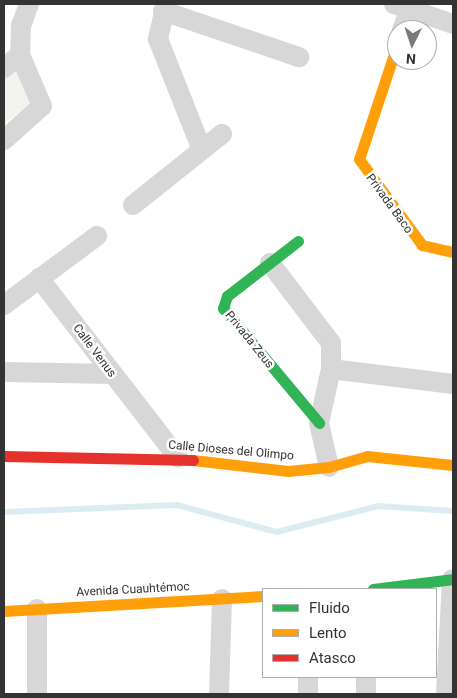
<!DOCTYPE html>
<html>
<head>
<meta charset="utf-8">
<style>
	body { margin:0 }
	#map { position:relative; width:457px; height:698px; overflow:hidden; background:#fff; font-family:Roboto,sans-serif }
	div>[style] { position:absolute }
	.green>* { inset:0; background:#f1f5ed }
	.stream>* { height:5.5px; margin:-2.75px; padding:0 2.75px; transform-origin:2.75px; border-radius:2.75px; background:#ddebf3 }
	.street>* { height:20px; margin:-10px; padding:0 10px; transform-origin:10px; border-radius:10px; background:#d7d7d7 }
	.fast>* { height:11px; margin:-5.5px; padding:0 5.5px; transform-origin:5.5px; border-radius:5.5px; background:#30b455 }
	.slow>* { height:11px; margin:-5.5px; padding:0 5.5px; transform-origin:5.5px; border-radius:5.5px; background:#ff9f0a }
	.jam>* { height:11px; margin:-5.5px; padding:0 5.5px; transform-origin:5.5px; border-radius:5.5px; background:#e5322d }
	span { translate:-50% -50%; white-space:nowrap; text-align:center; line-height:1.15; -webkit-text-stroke:5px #fff; paint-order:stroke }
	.street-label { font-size:12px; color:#333 }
	.frame { position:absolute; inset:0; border:5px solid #333; pointer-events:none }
	.legend { position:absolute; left:262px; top:588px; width:175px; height:90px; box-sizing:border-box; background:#fff; border:1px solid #adadad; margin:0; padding:6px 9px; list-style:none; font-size:15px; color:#333 }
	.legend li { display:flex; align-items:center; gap:10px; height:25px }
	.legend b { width:25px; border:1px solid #adadad }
	.north { position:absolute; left:387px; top:20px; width:50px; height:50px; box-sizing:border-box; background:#fff; border:1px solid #adadad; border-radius:50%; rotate:184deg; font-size:14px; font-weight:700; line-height:20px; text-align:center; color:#333 }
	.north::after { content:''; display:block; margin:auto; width:18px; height:22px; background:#7a7a7a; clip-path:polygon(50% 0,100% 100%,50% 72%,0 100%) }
</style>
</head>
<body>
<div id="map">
	<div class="green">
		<i style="clip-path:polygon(18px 68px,33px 102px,4px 124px,4px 79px)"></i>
	</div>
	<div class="stream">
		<i style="left:4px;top:512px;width:173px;rotate:-2.3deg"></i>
		<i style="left:177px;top:505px;width:104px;rotate:15.1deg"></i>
		<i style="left:277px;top:532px;width:104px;rotate:-14.4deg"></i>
		<i style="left:378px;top:506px;width:75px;rotate:3.8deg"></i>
	</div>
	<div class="street">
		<i style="left:166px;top:4px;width:36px;rotate:103deg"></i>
		<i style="left:158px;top:39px;width:119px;rotate:68.4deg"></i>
		<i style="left:394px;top:4px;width:62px;rotate:18.7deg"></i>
		<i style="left:163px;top:11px;width:144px;rotate:18.7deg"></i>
		<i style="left:402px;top:30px;width:22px;rotate:-69deg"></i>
		<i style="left:4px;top:68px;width:21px;rotate:-39deg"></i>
		<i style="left:4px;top:140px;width:51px;rotate:-41.8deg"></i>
		<i style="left:42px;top:106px;width:56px;rotate:-113.3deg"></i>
		<i style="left:20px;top:55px;width:29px;rotate:-88deg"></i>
		<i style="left:21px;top:26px;width:23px;rotate:-70deg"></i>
		<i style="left:133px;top:205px;width:114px;rotate:-38.6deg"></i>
		<i style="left:270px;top:263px;width:101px;rotate:52.7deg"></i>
		<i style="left:331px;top:343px;width:26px;rotate:90deg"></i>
		<i style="left:331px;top:369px;width:55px;rotate:102.5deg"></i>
		<i style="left:319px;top:423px;width:45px;rotate:77.2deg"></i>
		<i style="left:39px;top:278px;width:227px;rotate:52.3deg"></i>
		<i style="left:4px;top:305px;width:116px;rotate:-36.6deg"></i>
		<i style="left:331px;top:369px;width:123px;rotate:7deg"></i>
		<i style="left:4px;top:372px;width:108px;rotate:1.1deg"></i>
		<i style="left:37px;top:609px;width:85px;rotate:90deg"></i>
		<i style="left:219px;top:694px;width:95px;rotate:-88.2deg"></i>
		<i style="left:308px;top:694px;width:17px;rotate:-90deg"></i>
		<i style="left:366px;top:694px;width:17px;rotate:-90deg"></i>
		<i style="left:446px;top:694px;width:115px;rotate:-87deg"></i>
	</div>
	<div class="fast">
		<i style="left:298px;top:241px;width:90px;rotate:142.2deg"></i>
		<i style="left:227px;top:296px;width:13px;rotate:108deg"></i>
		<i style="left:223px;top:308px;width:150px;rotate:50.1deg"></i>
		<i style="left:373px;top:589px;width:81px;rotate:-7.1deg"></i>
	</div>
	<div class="slow">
		<i style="left:397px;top:45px;width:120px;rotate:108.4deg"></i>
		<i style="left:359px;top:159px;width:107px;rotate:53.8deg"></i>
		<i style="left:422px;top:245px;width:32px;rotate:13deg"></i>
		<i style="left:193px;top:460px;width:96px;rotate:6.6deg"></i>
		<i style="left:288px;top:471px;width:41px;rotate:-5.6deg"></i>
		<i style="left:329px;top:467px;width:40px;rotate:-16deg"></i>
		<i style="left:367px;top:456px;width:86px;rotate:6deg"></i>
		<i style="left:4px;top:611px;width:259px;rotate:-3.3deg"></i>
	</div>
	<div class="jam">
		<i style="left:4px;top:456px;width:189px;rotate:1.2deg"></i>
	</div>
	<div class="street-label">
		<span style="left:389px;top:204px;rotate:54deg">Privada Baco</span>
		<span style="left:249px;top:340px;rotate:51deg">Privada Zeus</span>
		<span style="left:94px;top:351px;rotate:53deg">Calle Venus</span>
		<span style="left:231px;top:451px;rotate:5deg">Calle Dioses del Olimpo</span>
		<span style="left:133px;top:590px;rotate:-3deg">Avenida Cuauhtémoc</span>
	</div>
	<div class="frame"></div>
	<ul class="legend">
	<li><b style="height:6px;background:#30b455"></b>Fluido</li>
	<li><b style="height:6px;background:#ff9f0a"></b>Lento</li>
	<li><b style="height:6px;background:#e5322d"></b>Atasco</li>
	</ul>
	<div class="north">N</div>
</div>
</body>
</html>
